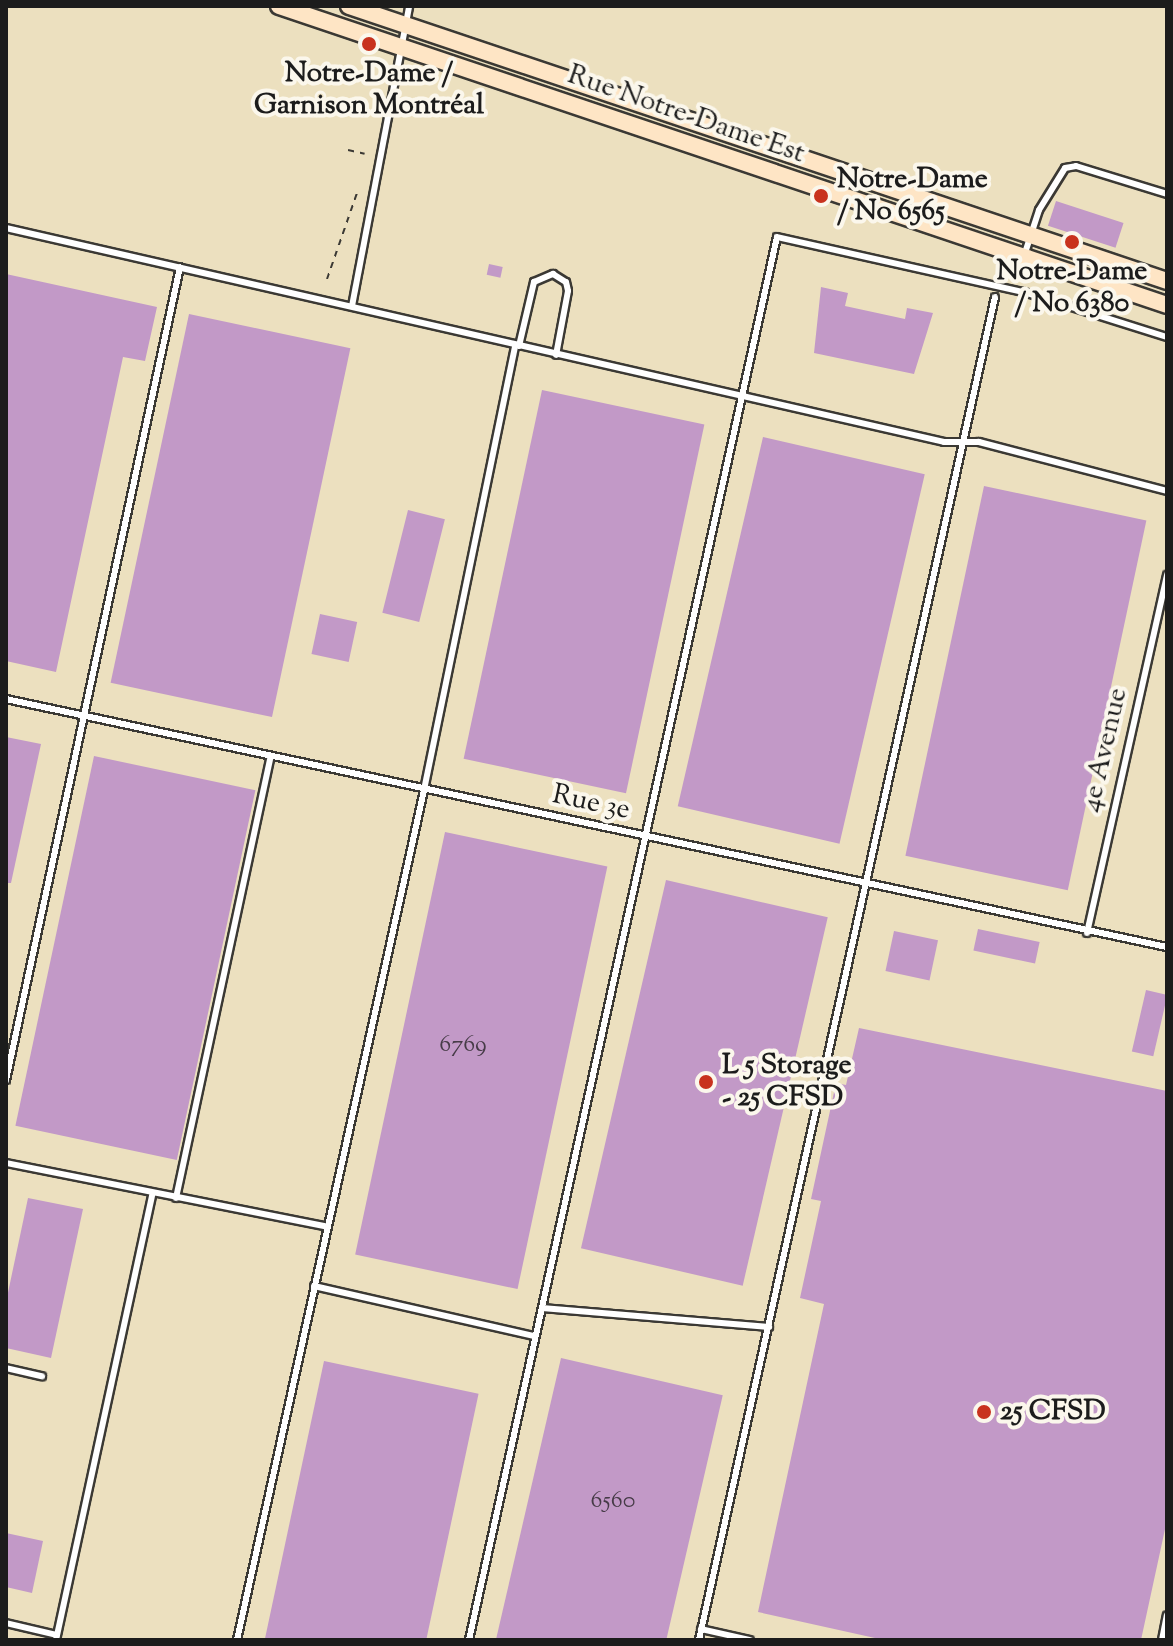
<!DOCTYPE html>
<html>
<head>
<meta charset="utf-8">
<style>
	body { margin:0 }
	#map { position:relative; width:1173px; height:1646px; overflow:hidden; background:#ece0bf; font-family:"Sorts Mill Goudy",serif }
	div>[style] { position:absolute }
	.building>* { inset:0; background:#c299c7; transform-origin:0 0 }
	.path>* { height:2px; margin-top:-1px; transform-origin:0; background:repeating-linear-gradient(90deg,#3b3934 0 6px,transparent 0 12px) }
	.roads { filter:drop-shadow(2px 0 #3b3934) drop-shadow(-2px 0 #3b3934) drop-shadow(0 2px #3b3934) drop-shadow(0 -2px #3b3934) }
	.lane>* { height:6px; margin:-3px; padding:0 3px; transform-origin:3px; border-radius:3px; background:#fff }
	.secondary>* { height:16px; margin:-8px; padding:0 8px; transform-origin:8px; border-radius:8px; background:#fee5c5 }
	.dots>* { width:22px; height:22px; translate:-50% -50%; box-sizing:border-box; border:4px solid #fbf7ec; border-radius:50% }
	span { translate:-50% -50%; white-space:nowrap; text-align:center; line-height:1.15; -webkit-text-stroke:8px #fbf7ec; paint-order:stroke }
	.number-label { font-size:24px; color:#463b47 }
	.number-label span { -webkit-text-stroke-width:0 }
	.poi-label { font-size:28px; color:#1c1c1c; font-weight:700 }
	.left { translate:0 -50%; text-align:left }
	.street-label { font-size:28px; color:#1c1c1c }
	.frame { position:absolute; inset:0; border:8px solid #1c1c1c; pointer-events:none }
</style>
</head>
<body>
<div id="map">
	<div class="building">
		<i style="left:1056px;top:201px;width:71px;height:26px;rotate:18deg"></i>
		<i style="left:489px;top:264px;width:14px;height:11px;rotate:12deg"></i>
		<i style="clip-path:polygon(6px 274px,157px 307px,145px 361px,123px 357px,56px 672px,6px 661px)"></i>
		<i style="clip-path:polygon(821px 287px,848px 293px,845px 306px,905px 319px,907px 308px,933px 313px,914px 374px,814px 353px)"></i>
		<i style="left:189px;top:314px;width:165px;height:377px;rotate:12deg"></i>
		<i style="left:542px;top:390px;width:166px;height:377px;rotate:12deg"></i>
		<i style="left:763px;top:437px;width:166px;height:379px;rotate:13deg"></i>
		<i style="left:984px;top:486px;width:166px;height:378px;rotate:12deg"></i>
		<i style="left:408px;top:510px;width:38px;height:106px;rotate:14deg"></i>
		<i style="left:320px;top:614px;width:38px;height:41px;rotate:12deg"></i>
		<i style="clip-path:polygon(6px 737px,41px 744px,11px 883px,6px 883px)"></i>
		<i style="left:94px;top:756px;width:165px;height:378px;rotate:12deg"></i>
		<i style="left:445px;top:832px;width:166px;height:432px;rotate:12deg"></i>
		<i style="left:666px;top:880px;width:166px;height:378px;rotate:13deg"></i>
		<i style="left:978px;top:929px;width:63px;height:22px;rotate:12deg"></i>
		<i style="left:894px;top:931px;width:45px;height:41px;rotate:12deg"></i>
		<i style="left:1146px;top:990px;width:22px;height:63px;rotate:13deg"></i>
		<i style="clip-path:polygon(859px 1028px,1167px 1091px,1167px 1520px,1141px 1640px,884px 1640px,758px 1612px,824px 1304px,800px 1298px,821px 1201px,811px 1199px,836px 1083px,846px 1085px)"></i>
		<i style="clip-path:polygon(28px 1198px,83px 1209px,51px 1358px,6px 1348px,6px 1302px)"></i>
		<i style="left:561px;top:1358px;width:166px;height:289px;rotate:13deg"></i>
		<i style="left:324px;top:1361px;width:158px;height:285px;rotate:12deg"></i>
		<i style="clip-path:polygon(6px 1533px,43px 1541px,32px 1593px,6px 1587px)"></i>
	</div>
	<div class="path">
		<i style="left:348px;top:150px;width:17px;rotate:13deg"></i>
		<i style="left:327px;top:279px;width:91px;rotate:-70.8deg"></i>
	</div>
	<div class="roads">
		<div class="lane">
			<i style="left:6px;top:228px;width:962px;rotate:12.85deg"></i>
			<i style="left:944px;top:442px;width:35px"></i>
			<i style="left:979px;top:442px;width:194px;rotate:14.6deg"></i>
			<i style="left:1024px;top:256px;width:48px;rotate:-71.9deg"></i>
			<i style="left:1039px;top:210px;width:49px;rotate:-58.2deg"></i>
			<i style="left:1065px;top:168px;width:11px;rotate:-10deg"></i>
			<i style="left:1076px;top:166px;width:95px;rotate:17.1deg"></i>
			<i style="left:352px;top:306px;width:305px;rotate:-79.2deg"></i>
			<i style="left:519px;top:346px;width:66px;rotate:-76.8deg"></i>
			<i style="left:534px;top:282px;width:21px;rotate:-23deg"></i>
			<i style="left:553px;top:274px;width:15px;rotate:32deg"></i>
			<i style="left:566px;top:282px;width:9px;rotate:77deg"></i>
			<i style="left:568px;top:291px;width:65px;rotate:100.6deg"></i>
			<i style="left:6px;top:699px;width:1187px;rotate:12.06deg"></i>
			<i style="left:1087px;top:933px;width:367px;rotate:-77.4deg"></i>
			<i style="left:6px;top:1080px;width:831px;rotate:-77.92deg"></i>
			<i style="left:6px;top:1163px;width:325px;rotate:11.2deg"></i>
			<i style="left:176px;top:1198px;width:452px;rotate:-77.9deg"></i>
			<i style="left:314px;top:1286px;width:226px;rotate:12.8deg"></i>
			<i style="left:542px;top:1308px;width:228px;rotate:4.8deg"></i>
			<i style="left:6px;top:1368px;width:37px;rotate:13deg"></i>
			<i style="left:6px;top:1623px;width:52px;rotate:13.2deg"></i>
			<i style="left:701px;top:1629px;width:50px;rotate:12.7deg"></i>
			<i style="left:56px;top:1640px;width:457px;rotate:-77.8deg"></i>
			<i style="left:237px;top:1640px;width:870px;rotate:-77.59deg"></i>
			<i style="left:424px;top:790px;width:454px;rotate:-78.4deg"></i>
			<i style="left:469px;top:1640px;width:1436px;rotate:-77.62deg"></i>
			<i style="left:777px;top:237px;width:253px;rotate:12.6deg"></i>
			<i style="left:1024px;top:292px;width:150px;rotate:17.5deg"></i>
			<i style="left:699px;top:1640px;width:1375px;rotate:-77.57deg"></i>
			<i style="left:1162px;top:1640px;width:25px;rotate:-79deg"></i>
		</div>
		<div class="secondary">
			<i style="left:279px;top:6px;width:937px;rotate:18.61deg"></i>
			<i style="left:349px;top:6px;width:863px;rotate:18.58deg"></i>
		</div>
	</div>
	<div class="dots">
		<i style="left:369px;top:44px;background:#c8321e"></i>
		<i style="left:821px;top:196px;background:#c8321e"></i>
		<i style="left:1072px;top:242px;background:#c8321e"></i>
		<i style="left:706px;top:1082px;background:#c8321e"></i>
		<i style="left:984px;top:1412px;background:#c8321e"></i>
	</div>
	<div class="number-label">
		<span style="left:463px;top:1046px">6769</span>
		<span style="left:613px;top:1502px">6560</span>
	</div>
	<div class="poi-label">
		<span style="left:369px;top:90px">Notre-Dame /<br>Garnison Montréal</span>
		<span class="left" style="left:837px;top:196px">Notre-Dame<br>/ No 6565</span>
		<span style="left:1072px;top:288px">Notre-Dame<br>/ No 6380</span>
		<span class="left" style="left:722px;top:1082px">L 5 Storage<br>- 25 CFSD</span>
		<span class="left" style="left:1000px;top:1412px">25 CFSD</span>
	</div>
	<div class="street-label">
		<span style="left:686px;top:115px;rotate:19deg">Rue Notre-Dame Est</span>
		<span style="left:1105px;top:750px;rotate:-77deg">4e Avenue</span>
		<span style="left:591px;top:803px;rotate:12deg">Rue 3e</span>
	</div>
	<div class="frame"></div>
</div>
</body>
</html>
